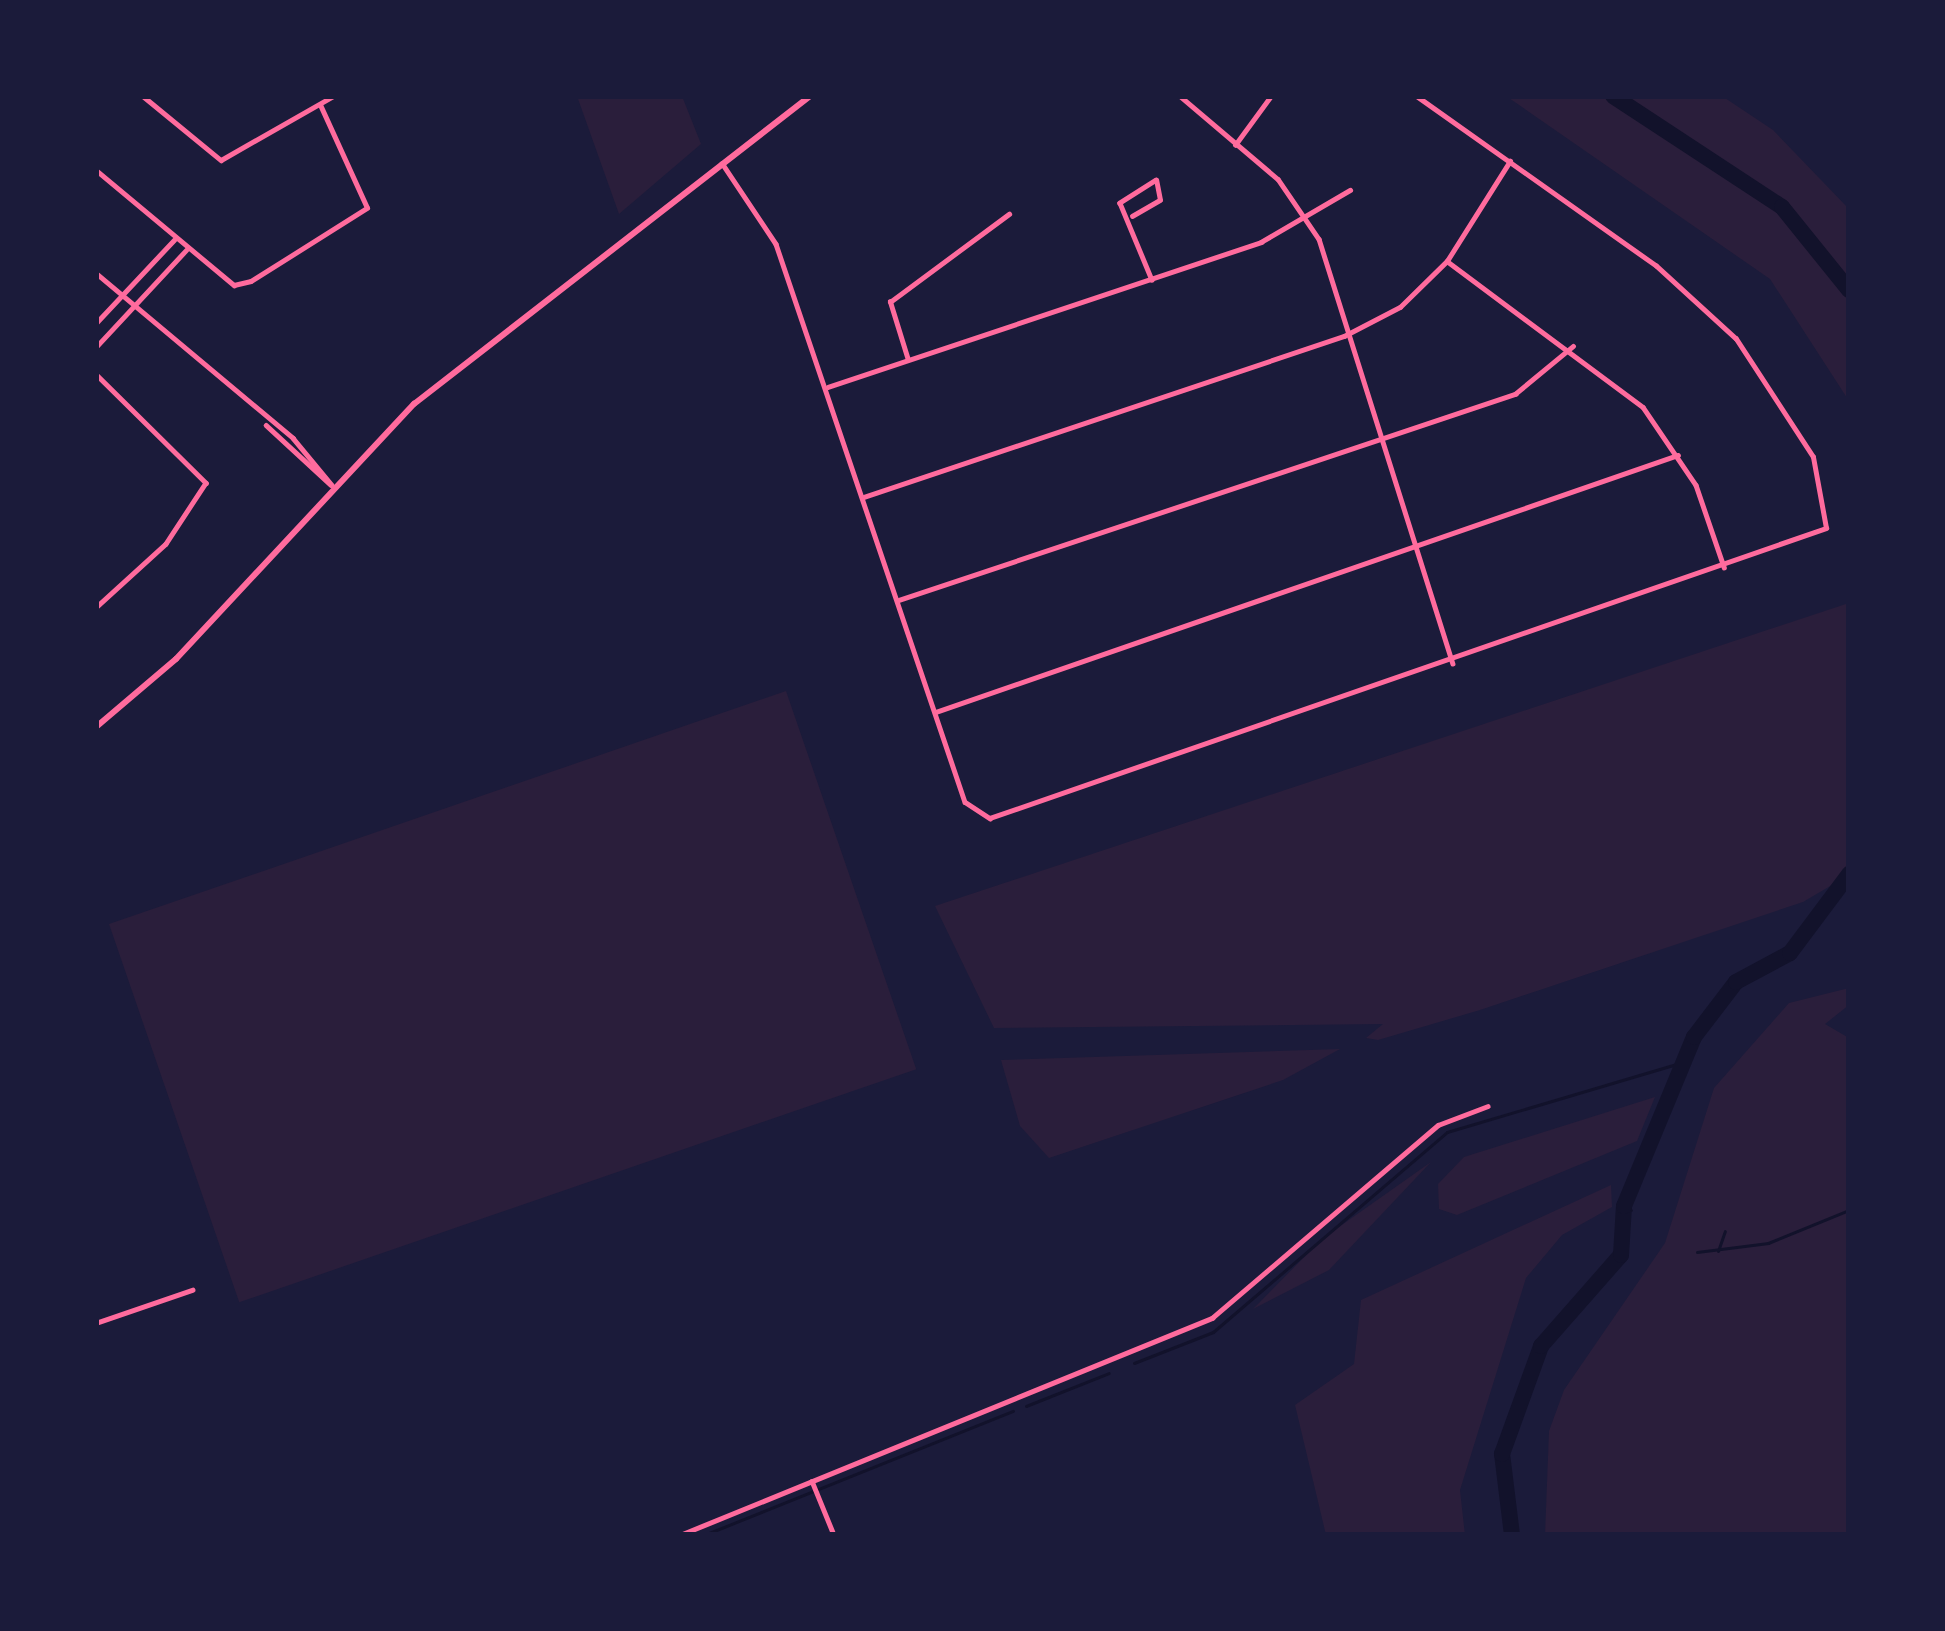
<!DOCTYPE html>
<html>
<head>
<meta charset="utf-8">
<style>
	body { margin:0 }
	#map { position:relative; width:1945px; height:1631px; overflow:hidden; background:#1b1b3a; font-family:Commissioner,sans-serif }
	div>[style] { position:absolute }
	.green>* { inset:0; background:#2a1e3b; transform-origin:0 0 }
	.stream>* { height:3px; margin:-1.5px; padding:0 1.5px; transform-origin:1.5px; border-radius:1.5px; background:#12122b }
	.river>* { height:16px; margin:-8px; padding:0 8px; transform-origin:8px; border-radius:8px; background:#12122b }
	.minor>* { height:4.5px; margin:-2.25px; padding:0 2.25px; transform-origin:2.25px; border-radius:2.25px; background:#ff6b9d }
	.tertiary>* { height:4.5px; margin:-2.25px; padding:0 2.25px; transform-origin:2.25px; border-radius:2.25px; background:#ff6b9d }
	.secondary>* { height:6px; margin:-3px; padding:0 3px; transform-origin:3px; border-radius:3px; background:#ff6b9d }
	span { translate:-50% -50%; white-space:nowrap; text-align:center; line-height:1.15; -webkit-text-stroke:9px #1b1b3a; paint-order:stroke }
	.frame { position:absolute; inset:0; border:99px solid #1b1b3a; pointer-events:none }
</style>
</head>
<body>
<div id="map">
	<div class="green">
		<i style="clip-path:polygon(577px 96px,682px 96px,701px 144px,619px 214px)"></i>
		<i style="clip-path:polygon(1506px 96px,1722px 96px,1773px 130px,1849px 209px,1849px 401px,1770px 279px)"></i>
		<i style="clip-path:polygon(1849px 603px,1849px 875px,1803px 902px,1480px 1010px,1378px 1040px,1366px 1038px,1383px 1024px,994px 1028px,935px 906px)"></i>
		<i style="left:786px;top:691px;width:400px;height:716px;rotate:71deg"></i>
		<i style="clip-path:polygon(1849px 988px,1849px 1005px,1825px 1024px,1849px 1038px,1849px 1535px,1545px 1535px,1549px 1431px,1564px 1390px,1665px 1243px,1714px 1088px,1789px 1003px)"></i>
		<i style="clip-path:polygon(1340px 1049px,1283px 1080px,1049px 1158px,1020px 1126px,1001px 1060px)"></i>
		<i style="clip-path:polygon(1655px 1097px,1637px 1141px,1457px 1215px,1439px 1209px,1438px 1184px,1464px 1157px)"></i>
		<i style="clip-path:polygon(1431px 1162px,1329px 1270px,1253px 1309px,1322px 1239px)"></i>
		<i style="clip-path:polygon(1611px 1185px,1612px 1207px,1562px 1235px,1526px 1278px,1460px 1490px,1465px 1535px,1326px 1535px,1295px 1405px,1354px 1364px,1361px 1300px)"></i>
	</div>
	<div class="stream">
		<i style="left:1624px;top:1206px;width:8px;rotate:30deg"></i>
		<i style="left:1718px;top:1251px;width:21px;rotate:-71deg"></i>
		<i style="left:1697px;top:1252px;width:72px;rotate:-7.2deg"></i>
		<i style="left:1768px;top:1243px;width:87px;rotate:-22.2deg"></i>
		<i style="left:1134px;top:1363px;width:85px;rotate:-21.4deg"></i>
		<i style="left:1213px;top:1332px;width:308px;rotate:-40.5deg"></i>
		<i style="left:1447px;top:1132px;width:249px;rotate:-16.5deg"></i>
		<i style="left:1026px;top:1406px;width:89px;rotate:-21.7deg"></i>
		<i style="left:704px;top:1535px;width:333px;rotate:-21.9deg"></i>
	</div>
	<div class="river">
		<i style="left:1613px;top:96px;width:202px;rotate:33.3deg"></i>
		<i style="left:1782px;top:207px;width:107px;rotate:51.1deg"></i>
		<i style="left:1512px;top:1535px;width:82px;rotate:-97deg"></i>
		<i style="left:1502px;top:1454px;width:115px;rotate:-70.1deg"></i>
		<i style="left:1541px;top:1346px;width:121px;rotate:-48.7deg"></i>
		<i style="left:1621px;top:1255px;width:49px;rotate:-86.5deg"></i>
		<i style="left:1624px;top:1206px;width:183px;rotate:-67.5deg"></i>
		<i style="left:1694px;top:1037px;width:69px;rotate:-52.6deg"></i>
		<i style="left:1736px;top:982px;width:61px;rotate:-28.2deg"></i>
		<i style="left:1790px;top:953px;width:99px;rotate:-53.2deg"></i>
	</div>
	<div class="minor">
		<i style="left:143px;top:96px;width:101px;rotate:39.4deg"></i>
		<i style="left:221px;top:160px;width:129px;rotate:-29.7deg"></i>
		<i style="left:1180px;top:96px;width:128px;rotate:40.3deg"></i>
		<i style="left:1278px;top:179px;width:73px;rotate:55.7deg"></i>
		<i style="left:1319px;top:239px;width:445px;rotate:72.5deg"></i>
		<i style="left:1235px;top:145px;width:61px;rotate:-53.7deg"></i>
		<i style="left:722px;top:163px;width:97px;rotate:56.3deg"></i>
		<i style="left:776px;top:244px;width:589px;rotate:71.29deg"></i>
		<i style="left:965px;top:802px;width:30px;rotate:33deg"></i>
		<i style="left:990px;top:818px;width:885px;rotate:-19.13deg"></i>
		<i style="left:1826px;top:528px;width:72px;rotate:-100.4deg"></i>
		<i style="left:1813px;top:457px;width:141px;rotate:-123.1deg"></i>
		<i style="left:1736px;top:339px;width:108px;rotate:-137.6deg"></i>
		<i style="left:1656px;top:266px;width:294px;rotate:-144.7deg"></i>
		<i style="left:96px;top:170px;width:180px;rotate:39.8deg"></i>
		<i style="left:234px;top:285px;width:17px;rotate:-13deg"></i>
		<i style="left:251px;top:281px;width:137px;rotate:-32.2deg"></i>
		<i style="left:367px;top:208px;width:113px;rotate:-114.5deg"></i>
		<i style="left:1132px;top:216px;width:32px;rotate:-30deg"></i>
		<i style="left:1160px;top:200px;width:20px;rotate:-101deg"></i>
		<i style="left:1156px;top:180px;width:43px;rotate:147.4deg"></i>
		<i style="left:1120px;top:203px;width:83px;rotate:67.4deg"></i>
		<i style="left:1447px;top:261px;width:244px;rotate:36.7deg"></i>
		<i style="left:1643px;top:407px;width:94px;rotate:55.8deg"></i>
		<i style="left:1696px;top:485px;width:87px;rotate:71.1deg"></i>
		<i style="left:96px;top:323px;width:114px;rotate:-46.8deg"></i>
		<i style="left:96px;top:347px;width:132px;rotate:-47.1deg"></i>
		<i style="left:908px;top:360px;width:61px;rotate:-107.2deg"></i>
		<i style="left:890px;top:302px;width:148px;rotate:-36.5deg"></i>
		<i style="left:96px;top:374px;width:155px;rotate:44.7deg"></i>
		<i style="left:206px;top:483px;width:73px;rotate:123.3deg"></i>
		<i style="left:166px;top:544px;width:95px;rotate:137.6deg"></i>
		<i style="left:828px;top:387px;width:457px;rotate:-18.5deg"></i>
		<i style="left:1261px;top:242px;width:103px;rotate:-30.3deg"></i>
		<i style="left:864px;top:497px;width:506px;rotate:-18.54deg"></i>
		<i style="left:1344px;top:336px;width:63px;rotate:-27.4deg"></i>
		<i style="left:1400px;top:307px;width:66px;rotate:-44.4deg"></i>
		<i style="left:1447px;top:261px;width:118px;rotate:-57.8deg"></i>
		<i style="left:899px;top:600px;width:650px;rotate:-18.49deg"></i>
		<i style="left:1515px;top:394px;width:75px;rotate:-39.6deg"></i>
		<i style="left:936px;top:712px;width:785px;rotate:-19.1deg"></i>
		<i style="left:96px;top:1323px;width:102px;rotate:-19deg"></i>
		<i style="left:812px;top:1481px;width:58px;rotate:67.8deg"></i>
		<i style="left:680px;top:1535px;width:575px;rotate:-22.19deg"></i>
		<i style="left:1212px;top:1318px;width:297px;rotate:-40.5deg"></i>
		<i style="left:1438px;top:1125px;width:53px;rotate:-20.8deg"></i>
	</div>
	<div class="tertiary">
		<i style="left:96px;top:273px;width:257px;rotate:39.9deg"></i>
		<i style="left:293px;top:438px;width:61px;rotate:50.3deg"></i>
		<i style="left:266px;top:425px;width:88px;rotate:42.7deg"></i>
	</div>
	<div class="secondary">
		<i style="left:96px;top:727px;width:105px;rotate:-40.4deg"></i>
		<i style="left:176px;top:659px;width:349px;rotate:-47deg"></i>
		<i style="left:414px;top:404px;width:502px;rotate:-37.87deg"></i>
	</div>
	<div class="frame"></div>
</div>
</body>
</html>
